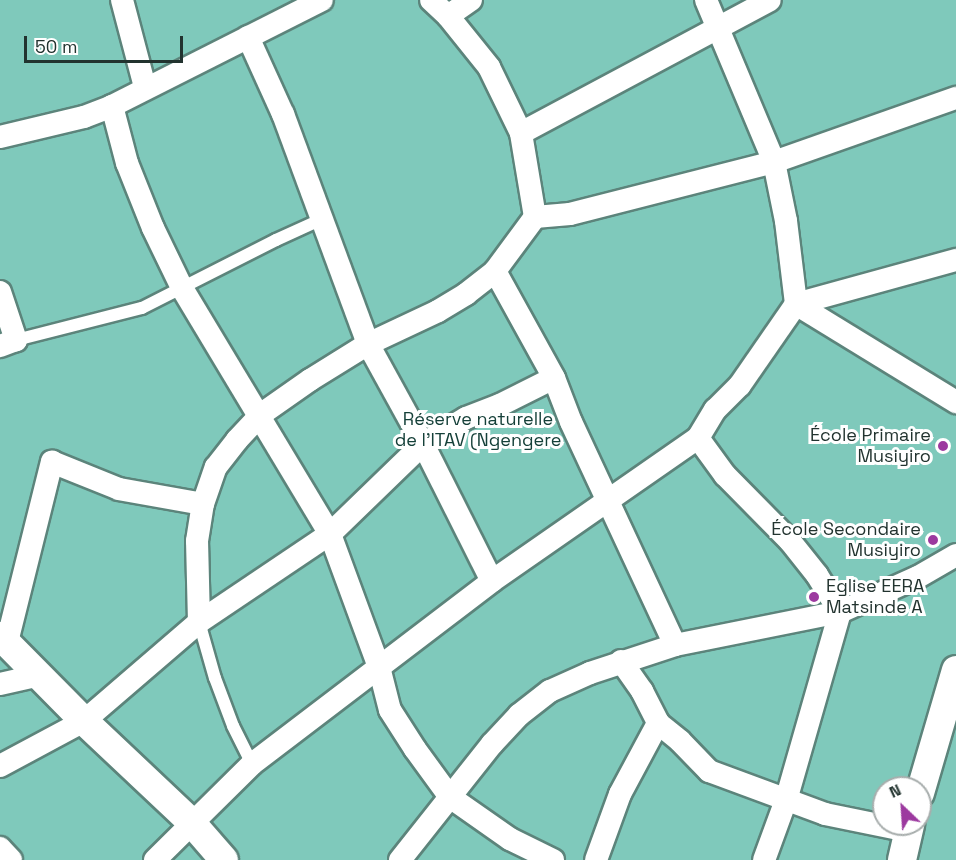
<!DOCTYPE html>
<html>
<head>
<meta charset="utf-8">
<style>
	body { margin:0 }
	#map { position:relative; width:956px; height:860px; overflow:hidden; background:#c6f1e8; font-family:"Space Grotesk",sans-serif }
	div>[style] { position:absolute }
	.green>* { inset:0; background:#7fc9bb }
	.roads { filter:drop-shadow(2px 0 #5c847b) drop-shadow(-2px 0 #5c847b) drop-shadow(0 2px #5c847b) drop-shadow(0 -2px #5c847b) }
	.service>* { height:12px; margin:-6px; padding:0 6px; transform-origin:6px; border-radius:6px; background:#fff }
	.minor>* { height:22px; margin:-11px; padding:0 11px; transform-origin:11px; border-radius:11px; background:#fff }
	.tertiary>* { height:28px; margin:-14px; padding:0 14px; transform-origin:14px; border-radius:14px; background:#fff }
	.dots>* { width:16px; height:16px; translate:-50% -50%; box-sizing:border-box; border:3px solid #fff; border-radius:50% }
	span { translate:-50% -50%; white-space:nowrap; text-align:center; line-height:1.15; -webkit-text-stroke:6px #fff; paint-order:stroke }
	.park-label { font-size:18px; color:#154039 }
	.poi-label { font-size:18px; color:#22332f }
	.right { translate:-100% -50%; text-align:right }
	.left { translate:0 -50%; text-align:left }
	.north { position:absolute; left:872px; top:776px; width:60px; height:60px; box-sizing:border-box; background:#fff; border:2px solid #a7adac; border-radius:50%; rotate:335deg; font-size:16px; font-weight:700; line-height:24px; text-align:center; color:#22332f }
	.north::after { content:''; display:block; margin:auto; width:21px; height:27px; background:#9c399f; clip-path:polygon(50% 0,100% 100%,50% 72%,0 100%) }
	.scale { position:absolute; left:24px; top:36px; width:159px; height:27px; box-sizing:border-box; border:3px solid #22332f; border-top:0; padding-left:8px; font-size:18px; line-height:21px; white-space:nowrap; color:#22332f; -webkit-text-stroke:4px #fff; paint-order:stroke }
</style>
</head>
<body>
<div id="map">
	<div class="green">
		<i style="clip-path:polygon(evenodd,0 0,956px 0,956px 860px,0 860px,0 0,884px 788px,920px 788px,920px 824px,884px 824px,884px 788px)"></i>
	</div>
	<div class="roads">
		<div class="service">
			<i style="left:16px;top:340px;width:130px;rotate:-14.3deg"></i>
			<i style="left:142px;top:308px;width:150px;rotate:-26.9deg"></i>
			<i style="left:276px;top:240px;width:51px;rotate:-24.5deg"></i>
			<i style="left:199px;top:622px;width:58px;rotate:74.1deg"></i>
			<i style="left:215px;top:678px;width:51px;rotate:69.4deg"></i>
			<i style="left:233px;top:726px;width:42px;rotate:63.4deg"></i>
		</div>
		<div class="minor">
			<i style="left:122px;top:0;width:90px;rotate:75.2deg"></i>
			<i style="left:706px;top:0;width:176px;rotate:67.2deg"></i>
			<i style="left:774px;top:162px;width:60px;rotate:78.5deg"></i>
			<i style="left:786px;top:221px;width:84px;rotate:83.1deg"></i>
			<i style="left:796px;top:304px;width:188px;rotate:31.5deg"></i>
			<i style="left:448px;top:16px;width:28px;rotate:-35deg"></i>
			<i style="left:248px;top:37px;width:85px;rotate:65.6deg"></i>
			<i style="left:283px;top:114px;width:245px;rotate:69.7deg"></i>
			<i style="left:368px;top:344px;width:114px;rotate:61.2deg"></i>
			<i style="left:423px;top:444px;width:153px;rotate:63.3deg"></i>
			<i style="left:112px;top:106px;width:59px;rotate:75.3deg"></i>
			<i style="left:127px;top:163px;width:70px;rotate:68.2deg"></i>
			<i style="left:153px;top:228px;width:67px;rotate:64.2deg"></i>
			<i style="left:182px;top:288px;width:287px;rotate:59deg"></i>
			<i style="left:330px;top:534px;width:142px;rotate:69.8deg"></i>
			<i style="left:379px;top:667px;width:44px;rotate:75.7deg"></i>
			<i style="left:390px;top:710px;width:46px;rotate:57.3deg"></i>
			<i style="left:415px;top:749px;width:59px;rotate:53.9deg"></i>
			<i style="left:450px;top:797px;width:73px;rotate:35deg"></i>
			<i style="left:510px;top:839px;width:48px;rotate:26deg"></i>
			<i style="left:521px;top:133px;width:282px;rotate:-28.1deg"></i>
			<i style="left:0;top:137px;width:86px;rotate:-13.4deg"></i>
			<i style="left:84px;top:117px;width:30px;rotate:-21deg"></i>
			<i style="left:112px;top:106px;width:235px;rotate:-26.8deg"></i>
			<i style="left:535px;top:217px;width:35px;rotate:-5deg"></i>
			<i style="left:570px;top:214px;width:211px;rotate:-14.3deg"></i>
			<i style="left:774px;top:162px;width:193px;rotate:-19.4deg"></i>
			<i style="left:495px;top:271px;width:122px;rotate:61.1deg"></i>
			<i style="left:554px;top:378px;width:47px;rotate:68.9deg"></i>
			<i style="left:571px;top:422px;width:246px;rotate:65deg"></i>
			<i style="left:0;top:292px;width:51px;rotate:71.6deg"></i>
			<i style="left:16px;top:340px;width:17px;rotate:159deg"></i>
			<i style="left:698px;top:438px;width:46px;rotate:53.9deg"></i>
			<i style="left:725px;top:475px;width:93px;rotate:45.4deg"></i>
			<i style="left:790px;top:541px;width:43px;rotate:51.5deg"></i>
			<i style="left:817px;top:575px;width:44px;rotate:58.1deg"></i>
			<i style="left:840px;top:612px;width:196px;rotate:106deg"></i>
			<i style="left:786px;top:800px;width:64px;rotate:110.1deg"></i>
			<i style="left:199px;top:622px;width:81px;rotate:-91.4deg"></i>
			<i style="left:197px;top:541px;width:37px;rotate:-81deg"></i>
			<i style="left:203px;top:504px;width:39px;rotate:-71deg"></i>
			<i style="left:216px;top:467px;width:34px;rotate:-52deg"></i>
			<i style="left:237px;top:440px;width:34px;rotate:-47deg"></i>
			<i style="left:260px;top:415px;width:61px;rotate:-35deg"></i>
			<i style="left:310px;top:380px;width:68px;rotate:-31.8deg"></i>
			<i style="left:368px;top:344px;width:77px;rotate:-25.2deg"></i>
			<i style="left:438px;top:311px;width:33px;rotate:-31deg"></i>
			<i style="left:466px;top:294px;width:37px;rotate:-38deg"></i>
			<i style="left:495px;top:271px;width:67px;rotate:-53.5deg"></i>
			<i style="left:535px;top:217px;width:85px;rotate:-99.5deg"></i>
			<i style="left:521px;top:133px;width:73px;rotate:-115.9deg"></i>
			<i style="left:489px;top:67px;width:65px;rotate:-128.8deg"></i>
			<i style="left:448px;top:16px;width:23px;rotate:-137deg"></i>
			<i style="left:7px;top:642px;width:186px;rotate:-76deg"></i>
			<i style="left:52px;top:462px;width:72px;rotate:21.9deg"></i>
			<i style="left:119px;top:489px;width:85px;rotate:10.1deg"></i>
			<i style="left:621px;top:661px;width:37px;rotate:55deg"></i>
			<i style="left:642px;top:691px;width:36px;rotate:63deg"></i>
			<i style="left:658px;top:723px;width:28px;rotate:39deg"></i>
			<i style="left:680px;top:741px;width:42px;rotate:46deg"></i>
			<i style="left:709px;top:771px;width:124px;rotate:20.3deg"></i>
			<i style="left:825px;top:814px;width:85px;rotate:11.6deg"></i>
			<i style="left:0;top:684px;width:41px;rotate:-12.7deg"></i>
			<i style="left:0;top:766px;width:95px;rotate:-28.2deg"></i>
			<i style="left:84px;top:721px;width:152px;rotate:-40.7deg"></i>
			<i style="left:199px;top:622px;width:158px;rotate:-33.9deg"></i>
			<i style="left:330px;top:534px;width:129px;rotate:-44.1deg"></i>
			<i style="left:423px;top:444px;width:50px;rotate:-31.2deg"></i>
			<i style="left:466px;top:418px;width:36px;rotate:-21deg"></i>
			<i style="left:500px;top:405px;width:60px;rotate:-26.6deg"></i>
			<i style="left:0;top:848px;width:16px;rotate:47deg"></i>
			<i style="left:155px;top:860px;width:136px;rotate:-44.7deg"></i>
			<i style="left:252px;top:764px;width:302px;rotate:-37.3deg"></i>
			<i style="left:492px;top:581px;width:251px;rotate:-34.8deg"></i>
			<i style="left:698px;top:438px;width:33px;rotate:-59deg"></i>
			<i style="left:715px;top:410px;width:35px;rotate:-45deg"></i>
			<i style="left:740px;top:385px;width:98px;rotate:-55.3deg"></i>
			<i style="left:796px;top:304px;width:166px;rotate:-15.4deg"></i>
			<i style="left:400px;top:860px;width:148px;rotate:-51.6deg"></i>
			<i style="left:492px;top:744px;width:40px;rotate:-47deg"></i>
			<i style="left:519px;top:715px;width:39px;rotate:-38deg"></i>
			<i style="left:550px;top:691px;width:44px;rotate:-24.2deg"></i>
			<i style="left:590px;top:673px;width:89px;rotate:-18.2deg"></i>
			<i style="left:675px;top:645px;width:168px;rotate:-11.3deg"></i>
			<i style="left:840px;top:612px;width:85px;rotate:-24.2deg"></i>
			<i style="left:918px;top:577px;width:44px;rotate:-30.1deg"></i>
			<i style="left:596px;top:860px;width:70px;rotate:-70deg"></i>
			<i style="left:620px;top:794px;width:81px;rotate:-61.8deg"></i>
		</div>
		<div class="tertiary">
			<i style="left:0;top:636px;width:120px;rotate:45.3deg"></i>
			<i style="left:84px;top:721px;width:147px;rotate:43.3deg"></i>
			<i style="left:191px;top:822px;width:50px;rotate:49deg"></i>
			<i style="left:920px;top:793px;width:128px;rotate:-73.7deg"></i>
			<i style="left:902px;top:860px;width:37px;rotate:-77deg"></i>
		</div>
	</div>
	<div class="dots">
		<i style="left:943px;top:446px;background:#9c399f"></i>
		<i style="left:933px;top:540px;background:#9c399f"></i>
		<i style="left:814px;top:597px;background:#9c399f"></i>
	</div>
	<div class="park-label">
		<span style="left:478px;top:430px">Réserve naturelle<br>de l'ITAV (Ngengere</span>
	</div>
	<div class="poi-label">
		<span class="right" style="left:931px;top:446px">École Primaire<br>Musiyiro</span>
		<span class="right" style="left:921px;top:540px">École Secondaire<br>Musiyiro</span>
		<span class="left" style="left:826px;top:597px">Eglise EERA<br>Matsinde A</span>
	</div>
	<div class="north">N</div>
	<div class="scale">50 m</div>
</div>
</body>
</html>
